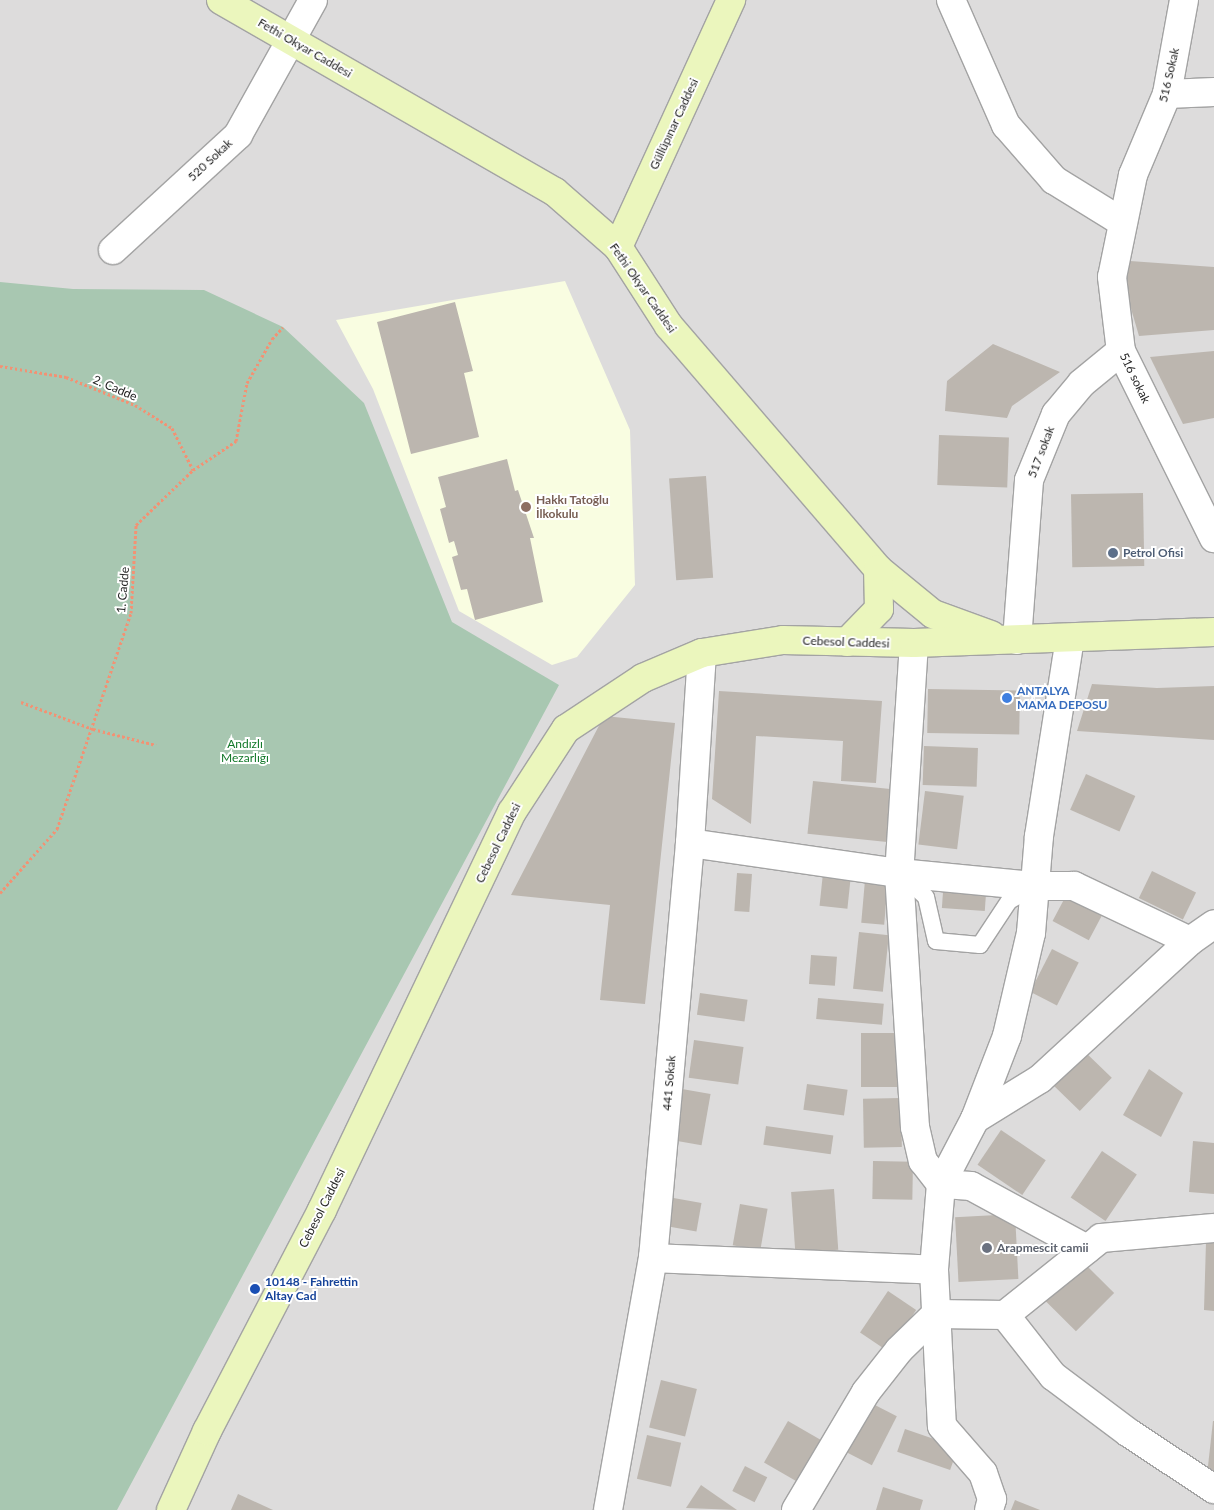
<!DOCTYPE html>
<html>
<head>
<meta charset="utf-8">
<style>
	body { margin:0 }
	#map { position:relative; width:1214px; height:1510px; overflow:hidden; background:#efede6; font-family:Lato,sans-serif }
	div>[style] { position:absolute }
	.residential>* { inset:0; background:#dddcdc; transform-origin:0 0 }
	.education>* { inset:0; background:#f9fde1 }
	.cemetery>* { inset:0; background:#a8c7b1 }
	.building>* { inset:0; background:#bcb6af; transform-origin:0 0 }
	.path>* { height:3px; margin-top:-1.5px; transform-origin:0; background:repeating-linear-gradient(90deg,#f29274 0 2.5px,transparent 0 5px) }
	.roads { filter:drop-shadow(1px 0 #a3a3a3) drop-shadow(-1px 0 #a3a3a3) drop-shadow(0 1px #a3a3a3) drop-shadow(0 -1px #a3a3a3) }
	.lane>* { height:16px; margin:-8px; padding:0 8px; transform-origin:8px; border-radius:8px; background:#fff }
	.street>* { height:28px; margin:-14px; padding:0 14px; transform-origin:14px; border-radius:14px; background:#fff }
	.secondary>* { height:28px; margin:-14px; padding:0 14px; transform-origin:14px; border-radius:14px; background:#ebf6bd }
	.dots>* { width:14px; height:14px; translate:-50% -50%; box-sizing:border-box; border:2px solid #fff; border-radius:50% }
	span { translate:-50% -50%; white-space:nowrap; text-align:center; line-height:1.15; -webkit-text-stroke:4px #fff; paint-order:stroke }
	.street-label { font-size:12px; color:#1f1f1f }
	.education-label { font-size:12px; color:#785e54; font-weight:700 }
	.left { translate:0 -50%; text-align:left }
	.service-label { font-size:12px; color:#4e5e75; font-weight:700 }
	.shop-label { font-size:12px; color:#366cbe; font-weight:700 }
	.park-label { font-size:12px; color:#127829 }
	.worship-label { font-size:12px; color:#5b616d; font-weight:700 }
	.transit-label { font-size:12px; color:#164399; font-weight:700 }
</style>
</head>
<body>
<div id="map">
	<div class="residential">
		<i style="left:0;top:0;width:1214px;height:1510px"></i>
	</div>
	<div class="education">
		<i style="clip-path:polygon(565px 281px,630px 430px,635px 585px,577px 657px,552px 665px,459px 611px,373px 389px,336px 320px)"></i>
	</div>
	<div class="cemetery">
		<i style="clip-path:polygon(0 282px,73px 289px,204px 290px,283px 327px,364px 403px,452px 622px,559px 685px,117px 1510px,0 1510px)"></i>
	</div>
	<div class="building">
		<i style="clip-path:polygon(1130px 261px,1214px 267px,1214px 330px,1139px 336px,1125px 288px)"></i>
		<i style="clip-path:polygon(455px 302px,473px 371px,464px 373px,479px 437px,411px 454px,377px 322px)"></i>
		<i style="clip-path:polygon(993px 344px,1060px 372px,1012px 406px,1007px 418px,945px 411px,947px 381px)"></i>
		<i style="clip-path:polygon(1214px 351px,1214px 418px,1183px 424px,1150px 357px)"></i>
		<i style="left:939px;top:435px;width:70px;height:50px;rotate:2deg"></i>
		<i style="clip-path:polygon(507px 459px,515px 491px,518px 490px,534px 538px,530px 538px,543px 602px,475px 620px,467px 589px,461px 590px,452px 557px,458px 555px,454px 541px,449px 543px,440px 509px,446px 507px,438px 477px)"></i>
		<i style="left:706px;top:476px;width:102px;height:37px;rotate:86deg"></i>
		<i style="left:1143px;top:493px;width:73px;height:72px;rotate:89deg"></i>
		<i style="clip-path:polygon(1092px 684px,1157px 688px,1214px 686px,1214px 740px,1077px 731px)"></i>
		<i style="left:928px;top:689px;width:92px;height:44px;rotate:1deg"></i>
		<i style="clip-path:polygon(719px 691px,882px 701px,876px 783px,841px 781px,843px 741px,756px 736px,751px 824px,712px 799px)"></i>
		<i style="clip-path:polygon(604px 716px,675px 723px,645px 1004px,600px 1000px,610px 905px,511px 895px)"></i>
		<i style="left:924px;top:746px;width:54px;height:39px;rotate:2deg"></i>
		<i style="left:1086px;top:774px;width:54px;height:39px;rotate:24deg"></i>
		<i style="left:813px;top:781px;width:80px;height:53px;rotate:6deg"></i>
		<i style="left:925px;top:791px;width:39px;height:54px;rotate:7deg"></i>
		<i style="left:1152px;top:871px;width:49px;height:30px;rotate:26deg"></i>
		<i style="left:737px;top:873px;width:15px;height:38px;rotate:4deg"></i>
		<i style="left:823px;top:873px;width:28px;height:33px;rotate:6deg"></i>
		<i style="left:865px;top:880px;width:23px;height:43px;rotate:5deg"></i>
		<i style="left:1069px;top:890px;width:41px;height:35px;rotate:28deg"></i>
		<i style="left:943px;top:892px;width:43px;height:16px;rotate:4deg"></i>
		<i style="left:859px;top:932px;width:30px;height:57px;rotate:6deg"></i>
		<i style="left:1052px;top:949px;width:30px;height:48px;rotate:27deg"></i>
		<i style="left:811px;top:955px;width:26px;height:29px;rotate:4deg"></i>
		<i style="left:700px;top:993px;width:48px;height:22px;rotate:8deg"></i>
		<i style="left:818px;top:998px;width:66px;height:21px;rotate:5deg"></i>
		<i style="left:861px;top:1033px;width:36px;height:54px"></i>
		<i style="left:694px;top:1040px;width:50px;height:38px;rotate:8deg"></i>
		<i style="left:1083px;top:1050px;width:40px;height:46px;rotate:44deg"></i>
		<i style="clip-path:polygon(1149px 1069px,1183px 1093px,1161px 1137px,1123px 1115px)"></i>
		<i style="left:807px;top:1084px;width:41px;height:26px;rotate:8deg"></i>
		<i style="left:682px;top:1089px;width:29px;height:52px;rotate:10deg"></i>
		<i style="left:901px;top:1098px;width:49px;height:38px;rotate:89deg"></i>
		<i style="left:766px;top:1126px;width:68px;height:19px;rotate:8deg"></i>
		<i style="left:1001px;top:1130px;width:54px;height:42px;rotate:34deg"></i>
		<i style="clip-path:polygon(1193px 1141px,1214px 1143px,1214px 1194px,1189px 1192px)"></i>
		<i style="left:1102px;top:1151px;width:42px;height:56px;rotate:34deg"></i>
		<i style="left:873px;top:1161px;width:40px;height:38px;rotate:1deg"></i>
		<i style="left:834px;top:1189px;width:61px;height:43px;rotate:86deg"></i>
		<i style="left:668px;top:1197px;width:34px;height:29px;rotate:10deg"></i>
		<i style="left:740px;top:1204px;width:28px;height:42px;rotate:10deg"></i>
		<i style="left:1015px;top:1214px;width:65px;height:60px;rotate:87deg"></i>
		<i style="clip-path:polygon(1206px 1242px,1214px 1243px,1214px 1311px,1204px 1310px)"></i>
		<i style="left:1083px;top:1262px;width:44px;height:54px;rotate:45deg"></i>
		<i style="left:888px;top:1291px;width:34px;height:50px;rotate:34deg"></i>
		<i style="left:661px;top:1380px;width:37px;height:49px;rotate:14deg"></i>
		<i style="left:871px;top:1403px;width:29px;height:55px;rotate:27deg"></i>
		<i style="left:788px;top:1421px;width:42px;height:48px;rotate:30deg"></i>
		<i style="clip-path:polygon(1213px 1421px,1214px 1421px,1214px 1476px,1207px 1475px)"></i>
		<i style="left:905px;top:1429px;width:56px;height:24px;rotate:19deg"></i>
		<i style="left:647px;top:1435px;width:35px;height:45px;rotate:13deg"></i>
		<i style="left:745px;top:1466px;width:25px;height:28px;rotate:27deg"></i>
		<i style="clip-path:polygon(701px 1485px,737px 1510px,686px 1508px)"></i>
		<i style="clip-path:polygon(883px 1487px,923px 1500px,920px 1510px,876px 1510px)"></i>
		<i style="clip-path:polygon(238px 1494px,273px 1510px,231px 1510px)"></i>
		<i style="clip-path:polygon(1015px 1500px,1040px 1510px,1011px 1510px)"></i>
	</div>
	<div class="path">
		<i style="left:0;top:366px;width:67px;rotate:9.5deg"></i>
		<i style="left:66px;top:377px;width:74px;rotate:22.1deg"></i>
		<i style="left:135px;top:405px;width:44px;rotate:31.9deg"></i>
		<i style="left:172px;top:428px;width:47px;rotate:63.4deg"></i>
		<i style="left:21px;top:702px;width:77px;rotate:20.6deg"></i>
		<i style="left:93px;top:729px;width:65px;rotate:14.3deg"></i>
		<i style="left:0;top:893px;width:86px;rotate:-48.3deg"></i>
		<i style="left:57px;top:829px;width:228px;rotate:-71.1deg"></i>
		<i style="left:131px;top:613px;width:88px;rotate:-86.7deg"></i>
		<i style="left:136px;top:525px;width:79px;rotate:-44deg"></i>
		<i style="left:193px;top:470px;width:52px;rotate:-34deg"></i>
		<i style="left:236px;top:441px;width:59px;rotate:-79.3deg"></i>
		<i style="left:247px;top:383px;width:51px;rotate:-60.4deg"></i>
		<i style="left:272px;top:339px;width:16px;rotate:-47deg"></i>
	</div>
	<div class="roads">
		<div class="lane">
			<i style="left:901px;top:874px;width:34px;rotate:43deg"></i>
			<i style="left:926px;top:897px;width:45px;rotate:77.2deg"></i>
			<i style="left:936px;top:941px;width:44px;rotate:5.2deg"></i>
			<i style="left:980px;top:945px;width:53px;rotate:-56.6deg"></i>
			<i style="left:1009px;top:901px;width:28px;rotate:-30deg"></i>
		</div>
		<div class="street">
			<i style="left:951px;top:0;width:137px;rotate:66.3deg"></i>
			<i style="left:1006px;top:125px;width:73px;rotate:48.9deg"></i>
			<i style="left:1054px;top:180px;width:80px;rotate:31.7deg"></i>
			<i style="left:1184px;top:0;width:96px;rotate:100.3deg"></i>
			<i style="left:1167px;top:94px;width:88px;rotate:112.8deg"></i>
			<i style="left:1133px;top:175px;width:104px;rotate:101.6deg"></i>
			<i style="left:1112px;top:277px;width:75px;rotate:83.1deg"></i>
			<i style="left:1121px;top:351px;width:209px;rotate:63.6deg"></i>
			<i style="left:1167px;top:94px;width:47px;rotate:-2.4deg"></i>
			<i style="left:113px;top:250px;width:170px;rotate:-42.6deg"></i>
			<i style="left:238px;top:135px;width:154px;rotate:-60.9deg"></i>
			<i style="left:1017px;top:640px;width:160px;rotate:-85.7deg"></i>
			<i style="left:1029px;top:480px;width:71px;rotate:-67.8deg"></i>
			<i style="left:1056px;top:414px;width:40px;rotate:-50deg"></i>
			<i style="left:1082px;top:383px;width:50px;rotate:-39.4deg"></i>
			<i style="left:914px;top:643px;width:230px;rotate:93.7deg"></i>
			<i style="left:899px;top:873px;width:255px;rotate:86.4deg"></i>
			<i style="left:915px;top:1127px;width:35px;rotate:77deg"></i>
			<i style="left:923px;top:1161px;width:29px;rotate:52deg"></i>
			<i style="left:941px;top:1184px;width:86px;rotate:94.7deg"></i>
			<i style="left:934px;top:1270px;width:156px;rotate:87.1deg"></i>
			<i style="left:942px;top:1426px;width:62px;rotate:48.9deg"></i>
			<i style="left:983px;top:1473px;width:28px;rotate:71deg"></i>
			<i style="left:992px;top:1499px;width:11px;rotate:105deg"></i>
			<i style="left:690px;top:843px;width:211px;rotate:8.2deg"></i>
			<i style="left:899px;top:873px;width:137px;rotate:5.5deg"></i>
			<i style="left:1035px;top:886px;width:39px"></i>
			<i style="left:1074px;top:886px;width:128px;rotate:25.4deg"></i>
			<i style="left:975px;top:1119px;width:89px;rotate:-68.9deg"></i>
			<i style="left:1007px;top:1036px;width:106px;rotate:-76.9deg"></i>
			<i style="left:1031px;top:933px;width:97px;rotate:-85.3deg"></i>
			<i style="left:1039px;top:836px;width:199px;rotate:-81.1deg"></i>
			<i style="left:1087px;top:1249px;width:132px;rotate:-151.5deg"></i>
			<i style="left:971px;top:1186px;width:30px;rotate:-176deg"></i>
			<i style="left:941px;top:1184px;width:73px;rotate:-62.4deg"></i>
			<i style="left:975px;top:1119px;width:76px;rotate:-31.6deg"></i>
			<i style="left:1040px;top:1079px;width:204px;rotate:-42.6deg"></i>
			<i style="left:1190px;top:941px;width:29px;rotate:-35deg"></i>
			<i style="left:653px;top:1258px;width:281px;rotate:2.4deg"></i>
			<i style="left:1005px;top:1315px;width:78px;rotate:51.8deg"></i>
			<i style="left:1053px;top:1376px;width:95px;rotate:36.9deg"></i>
			<i style="left:1129px;top:1433px;width:102px;rotate:33.4deg"></i>
			<i style="left:608px;top:1510px;width:256px;rotate:-79.9deg"></i>
			<i style="left:653px;top:1258px;width:417px;rotate:-84.9deg"></i>
			<i style="left:690px;top:843px;width:190px;rotate:-86.4deg"></i>
			<i style="left:796px;top:1510px;width:137px;rotate:-59.3deg"></i>
			<i style="left:866px;top:1392px;width:53px;rotate:-51.8deg"></i>
			<i style="left:899px;top:1350px;width:52px;rotate:-44.2deg"></i>
			<i style="left:936px;top:1314px;width:69px;rotate:0.8deg"></i>
			<i style="left:1005px;top:1315px;width:123px;rotate:-38.7deg"></i>
			<i style="left:1101px;top:1238px;width:113px;rotate:-5.1deg"></i>
		</div>
		<div class="secondary">
			<i style="left:221px;top:0;width:385px;rotate:29.9deg"></i>
			<i style="left:555px;top:192px;width:84px;rotate:41.1deg"></i>
			<i style="left:618px;top:247px;width:94px;rotate:57.2deg"></i>
			<i style="left:669px;top:326px;width:321px;rotate:49.3deg"></i>
			<i style="left:878px;top:569px;width:71px;rotate:39.3deg"></i>
			<i style="left:933px;top:614px;width:62px;rotate:19.9deg"></i>
			<i style="left:618px;top:247px;width:272px;rotate:-65.4deg"></i>
			<i style="left:847px;top:642px;width:46px;rotate:-45.9deg"></i>
			<i style="left:879px;top:609px;width:40px;rotate:-91.4deg"></i>
			<i style="left:171px;top:1510px;width:87px;rotate:-65.5deg"></i>
			<i style="left:207px;top:1431px;width:249px;rotate:-62.5deg"></i>
			<i style="left:322px;top:1210px;width:441px;rotate:-64.5deg"></i>
			<i style="left:512px;top:812px;width:99px;rotate:-57deg"></i>
			<i style="left:566px;top:729px;width:92px;rotate:-33.5deg"></i>
			<i style="left:643px;top:678px;width:64px;rotate:-23deg"></i>
			<i style="left:702px;top:653px;width:82px;rotate:-9.1deg"></i>
			<i style="left:783px;top:640px;width:131px;rotate:1.3deg"></i>
			<i style="left:914px;top:643px;width:300px;rotate:-2.1deg"></i>
		</div>
	</div>
	<div class="dots">
		<i style="left:526px;top:507px;background:#8d6e63"></i>
		<i style="left:1113px;top:553px;background:#5c6f8a"></i>
		<i style="left:1007px;top:698px;background:#3f7fe0"></i>
		<i style="left:987px;top:1248px;background:#6b7280"></i>
		<i style="left:255px;top:1289px;background:#1a4fb4"></i>
	</div>
	<div class="street-label">
		<span style="left:305px;top:48px;rotate:30deg">Fethi Okyar Caddesi</span>
		<span style="left:1169px;top:75px;rotate:-77deg">516 Sokak</span>
		<span style="left:674px;top:124px;rotate:-65deg">Güllüpınar Caddesi</span>
		<span style="left:210px;top:160px;rotate:-43deg">520 Sokak</span>
		<span style="left:643px;top:288px;rotate:55deg">Fethi Okyar Caddesi</span>
		<span style="left:1135px;top:378px;rotate:64deg">516 sokak</span>
		<span style="left:115px;top:388px;rotate:23deg">2. Cadde</span>
		<span style="left:1041px;top:452px;rotate:-69deg">517 sokak</span>
		<span style="left:123px;top:590px;rotate:-85deg">1. Cadde</span>
		<span style="left:846px;top:642px;rotate:2deg">Cebesol Caddesi</span>
		<span style="left:498px;top:843px;rotate:-64deg">Cebesol Caddesi</span>
		<span style="left:669px;top:1083px;rotate:-85deg">441 Sokak</span>
		<span style="left:322px;top:1208px;rotate:-63deg">Cebesol Caddesi</span>
	</div>
	<div class="education-label">
		<span class="left" style="left:536px;top:507px">Hakkı Tatoğlu<br>İlkokulu</span>
	</div>
	<div class="service-label">
		<span class="left" style="left:1123px;top:553px">Petrol Ofisi</span>
	</div>
	<div class="shop-label">
		<span class="left" style="left:1017px;top:698px">ANTALYA<br>MAMA DEPOSU</span>
	</div>
	<div class="park-label">
		<span style="left:245px;top:751px">Andızlı<br>Mezarlığı</span>
	</div>
	<div class="worship-label">
		<span class="left" style="left:997px;top:1248px">Arapmescit camii</span>
	</div>
	<div class="transit-label">
		<span class="left" style="left:265px;top:1289px">10148 - Fahrettin<br>Altay Cad</span>
	</div>
</div>
</body>
</html>
